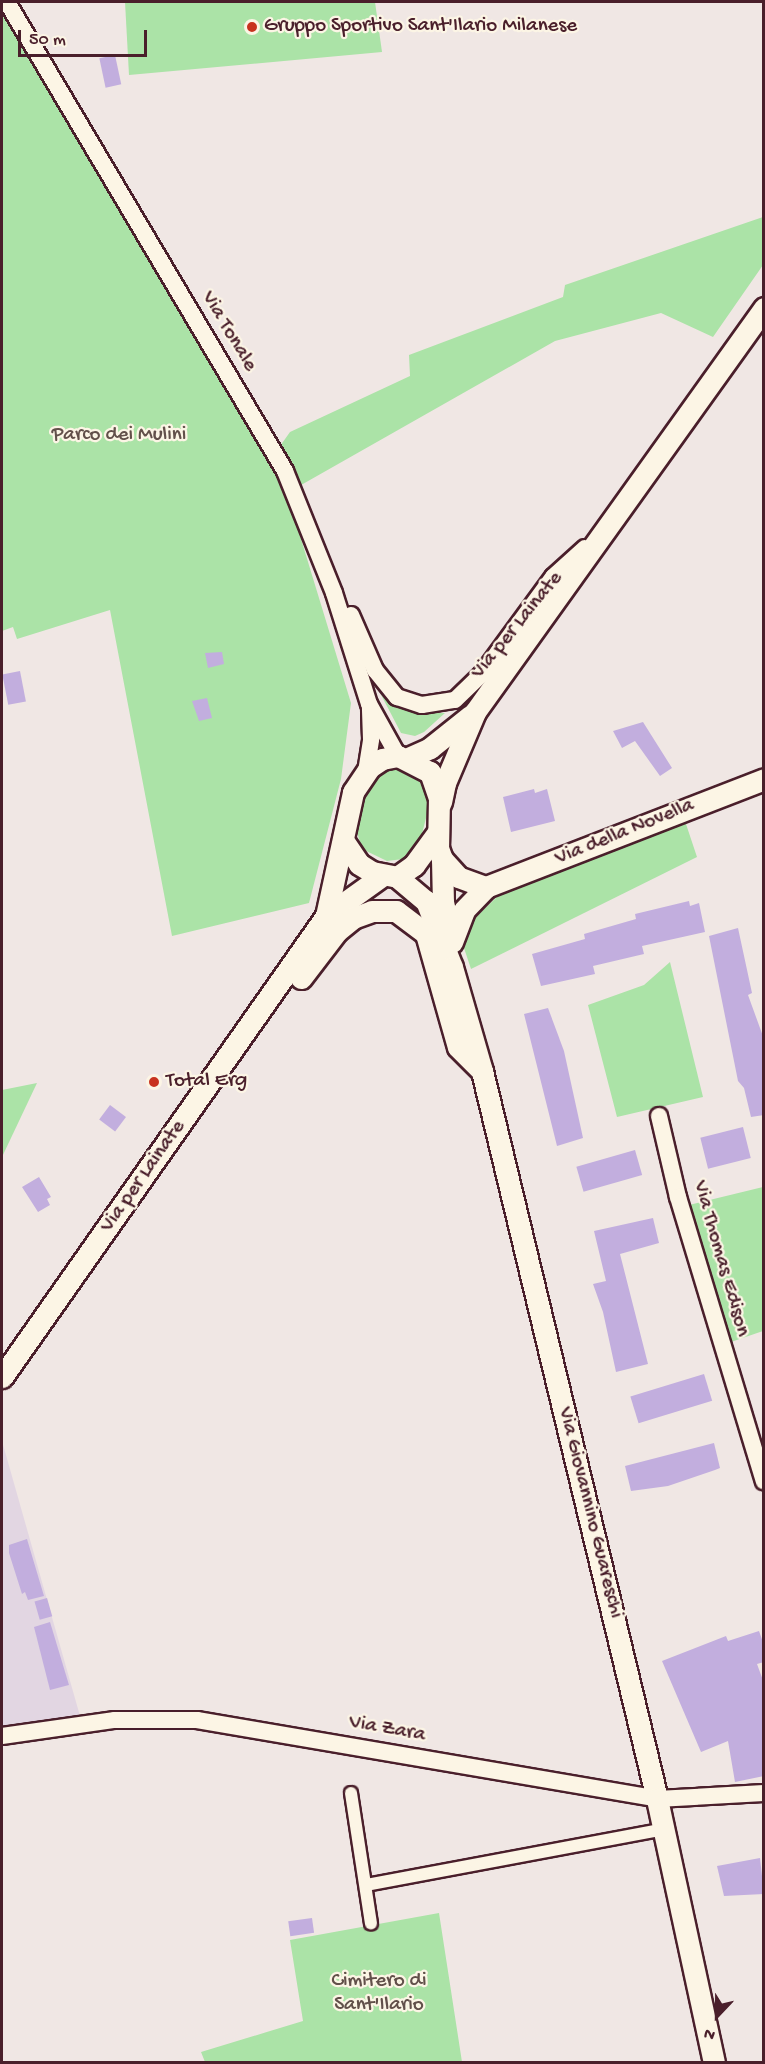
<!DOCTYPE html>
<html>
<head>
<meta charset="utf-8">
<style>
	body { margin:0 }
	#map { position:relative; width:765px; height:2064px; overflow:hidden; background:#f0e7e4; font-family:"Gochi Hand",sans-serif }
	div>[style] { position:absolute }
	.built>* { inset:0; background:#e2d6e2 }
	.green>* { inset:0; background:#abe3a7 }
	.building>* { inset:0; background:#c2aede; transform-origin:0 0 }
	.roads { filter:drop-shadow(2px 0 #4a1f2b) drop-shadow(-2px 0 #4a1f2b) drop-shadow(0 2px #4a1f2b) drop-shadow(0 -2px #4a1f2b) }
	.pedestrian>* { height:12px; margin:-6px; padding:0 6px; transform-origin:6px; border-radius:6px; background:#fcf5e5 }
	.minor>* { height:16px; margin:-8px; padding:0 8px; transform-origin:8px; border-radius:8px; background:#fcf5e5 }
	.tertiary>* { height:21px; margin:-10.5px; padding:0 10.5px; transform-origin:10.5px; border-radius:10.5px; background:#fcf5e5 }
	.dots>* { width:16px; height:16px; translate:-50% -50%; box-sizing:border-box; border:3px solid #fcf5e5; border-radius:50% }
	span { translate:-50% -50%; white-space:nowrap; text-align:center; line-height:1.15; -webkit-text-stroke:4.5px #fcf5e5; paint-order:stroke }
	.poi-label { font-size:21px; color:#4a1f2b }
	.left { translate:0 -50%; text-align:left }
	.street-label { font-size:21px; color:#4a1f2b }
	.park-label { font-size:21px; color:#62504a }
	.frame { position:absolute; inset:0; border:3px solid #4a1f2b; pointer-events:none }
	.north { position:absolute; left:687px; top:1986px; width:60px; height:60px; -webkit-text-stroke:4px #fcf5e5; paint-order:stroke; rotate:202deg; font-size:16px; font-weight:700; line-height:24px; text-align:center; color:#4a1f2b }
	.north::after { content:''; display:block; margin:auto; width:21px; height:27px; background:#4a1f2b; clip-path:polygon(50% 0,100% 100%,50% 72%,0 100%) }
	.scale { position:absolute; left:18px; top:30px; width:129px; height:27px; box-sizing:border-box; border:3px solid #4a1f2b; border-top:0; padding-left:8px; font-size:18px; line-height:21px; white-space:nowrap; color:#4a1f2b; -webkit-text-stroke:4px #fcf5e5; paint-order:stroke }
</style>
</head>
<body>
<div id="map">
	<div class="built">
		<i style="clip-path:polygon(2px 1441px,80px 1716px,2px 1729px)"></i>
	</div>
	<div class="green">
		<i style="clip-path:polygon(2px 2px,137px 229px,268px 463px,290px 432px,410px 376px,409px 355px,563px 297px,565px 285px,763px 217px,763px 265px,713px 337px,661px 313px,555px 341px,287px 493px,351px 703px,341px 779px,309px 903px,172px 936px,110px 610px,17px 639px,13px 627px,2px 631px)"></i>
		<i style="clip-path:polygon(125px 2px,375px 2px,382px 52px,129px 75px)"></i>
		<i style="clip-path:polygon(377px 687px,397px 704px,422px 713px,445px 713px,424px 732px,415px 736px,401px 733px)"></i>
		<i style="clip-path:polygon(396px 768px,414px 776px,426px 789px,430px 802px,421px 838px,414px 849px,403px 859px,387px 861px,362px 849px,354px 822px,356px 806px,372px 778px,382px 770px)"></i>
		<i style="clip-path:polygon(684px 818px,697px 857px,471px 969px,463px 945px,475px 918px,502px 892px)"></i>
		<i style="clip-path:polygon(670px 962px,703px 1097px,617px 1117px,588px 1005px,644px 985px)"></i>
		<i style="clip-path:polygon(37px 1083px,2px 1157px,2px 1090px)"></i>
		<i style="clip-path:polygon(763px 1187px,763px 1331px,731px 1342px,689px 1205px)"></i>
		<i style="clip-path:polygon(439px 1913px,462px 2062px,205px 2062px,201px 2052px,303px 2021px,290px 1940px)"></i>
	</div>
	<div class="building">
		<i style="left:115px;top:55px;width:30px;height:16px;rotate:78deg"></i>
		<i style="clip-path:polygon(222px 652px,224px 664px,208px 668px,205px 653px)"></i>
		<i style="left:20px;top:671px;width:31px;height:18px;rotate:79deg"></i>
		<i style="clip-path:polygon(207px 698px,212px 718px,199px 721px,192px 701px)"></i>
		<i style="clip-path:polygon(643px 722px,672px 768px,660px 776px,635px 741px,622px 748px,613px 731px)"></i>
		<i style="clip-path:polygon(534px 789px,535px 793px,547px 789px,555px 821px,511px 832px,503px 797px)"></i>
		<i style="clip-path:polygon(689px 901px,690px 906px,699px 903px,705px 932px,642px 946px,644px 954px,593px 966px,595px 974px,541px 986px,532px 954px,585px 939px,584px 934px,636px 919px,635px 914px)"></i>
		<i style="clip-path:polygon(738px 928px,752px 993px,748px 995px,764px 1039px,764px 1115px,751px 1117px,744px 1088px,738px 1081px,709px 936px)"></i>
		<i style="clip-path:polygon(548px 1008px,564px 1051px,583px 1138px,557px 1146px,524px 1014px)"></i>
		<i style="left:110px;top:1105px;width:20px;height:18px;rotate:37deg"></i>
		<i style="left:743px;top:1127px;width:32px;height:44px;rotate:76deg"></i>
		<i style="left:635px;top:1150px;width:26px;height:61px;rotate:74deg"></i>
		<i style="clip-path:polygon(39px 1177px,51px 1197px,47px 1199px,50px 1205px,38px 1212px,22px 1187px)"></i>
		<i style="clip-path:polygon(653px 1218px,659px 1243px,620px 1254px,648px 1364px,616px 1372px,603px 1312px,593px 1284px,606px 1281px,594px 1231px)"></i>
		<i style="left:704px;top:1374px;width:28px;height:77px;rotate:73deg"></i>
		<i style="clip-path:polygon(714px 1443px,720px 1468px,715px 1470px,668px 1486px,631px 1491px,625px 1466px)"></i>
		<i style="clip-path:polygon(27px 1539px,44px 1596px,28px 1600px,25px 1592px,22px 1594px,9px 1553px,9px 1545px)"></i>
		<i style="left:47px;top:1598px;width:19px;height:13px;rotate:74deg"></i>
		<i style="clip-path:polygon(50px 1622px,69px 1685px,50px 1690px,34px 1627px)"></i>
		<i style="clip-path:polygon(759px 1631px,764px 1645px,764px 1662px,757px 1664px,764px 1683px,764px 1776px,735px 1782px,728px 1741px,701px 1752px,662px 1661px,726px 1636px,728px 1641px)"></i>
		<i style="clip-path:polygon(760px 1858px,764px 1894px,724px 1896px,717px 1866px)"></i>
		<i style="left:312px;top:1918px;width:15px;height:24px;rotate:82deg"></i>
	</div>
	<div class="roads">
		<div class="pedestrian">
			<i style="left:351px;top:1793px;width:132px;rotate:81.3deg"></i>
			<i style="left:366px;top:1885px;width:303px;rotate:-10.6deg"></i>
		</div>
		<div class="minor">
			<i style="left:7px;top:2px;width:545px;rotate:59.34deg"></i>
			<i style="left:285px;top:471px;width:131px;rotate:68.1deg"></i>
			<i style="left:334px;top:593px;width:116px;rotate:72.5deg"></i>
			<i style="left:369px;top:704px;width:60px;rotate:60.9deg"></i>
			<i style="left:351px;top:615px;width:60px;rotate:66.4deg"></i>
			<i style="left:375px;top:670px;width:35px;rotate:51deg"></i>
			<i style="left:397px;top:697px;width:26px;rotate:18deg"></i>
			<i style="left:422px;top:705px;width:33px;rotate:-9deg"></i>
			<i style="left:455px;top:700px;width:37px;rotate:-44deg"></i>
			<i style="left:482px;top:674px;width:120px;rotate:-53.8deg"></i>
			<i style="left:553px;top:577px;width:43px;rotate:-42.2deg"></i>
			<i style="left:366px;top:772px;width:33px;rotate:-81deg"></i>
			<i style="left:371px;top:739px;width:31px;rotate:-92deg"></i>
			<i style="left:659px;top:1116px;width:83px;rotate:76.8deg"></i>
			<i style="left:678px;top:1197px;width:297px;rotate:73.2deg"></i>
			<i style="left:2px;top:1736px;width:114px;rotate:-8.1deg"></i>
			<i style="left:115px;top:1720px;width:82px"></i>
			<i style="left:197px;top:1720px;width:467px;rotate:9.7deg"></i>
			<i style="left:657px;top:1799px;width:107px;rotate:-3.2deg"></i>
		</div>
		<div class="tertiary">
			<i style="left:408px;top:758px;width:24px;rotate:-24deg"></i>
			<i style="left:430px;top:748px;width:51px;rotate:-38.7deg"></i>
			<i style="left:441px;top:802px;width:19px;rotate:-78deg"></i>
			<i style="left:445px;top:783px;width:77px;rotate:-67.1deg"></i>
			<i style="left:475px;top:712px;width:497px;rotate:-54.4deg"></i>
			<i style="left:343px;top:840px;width:29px;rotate:56deg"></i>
			<i style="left:359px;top:864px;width:15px;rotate:32deg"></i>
			<i style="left:372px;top:872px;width:25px;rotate:11deg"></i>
			<i style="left:397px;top:877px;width:21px;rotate:-35deg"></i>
			<i style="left:414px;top:865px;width:41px;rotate:-54deg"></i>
			<i style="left:442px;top:859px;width:43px;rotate:88.7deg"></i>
			<i style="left:443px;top:902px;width:32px;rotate:77deg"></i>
			<i style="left:397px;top:877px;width:38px;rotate:40deg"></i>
			<i style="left:426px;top:901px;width:71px;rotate:68.5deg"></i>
			<i style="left:452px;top:967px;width:108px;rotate:73.9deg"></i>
			<i style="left:482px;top:1071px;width:749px;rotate:76.48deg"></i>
			<i style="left:657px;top:1799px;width:269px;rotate:77.8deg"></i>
			<i style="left:486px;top:887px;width:298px;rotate:-21.2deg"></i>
			<i style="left:326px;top:916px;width:70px;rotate:-35.7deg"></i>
			<i style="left:452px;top:942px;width:34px;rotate:-69deg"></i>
			<i style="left:464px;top:910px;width:32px;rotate:-46deg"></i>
			<i style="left:301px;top:978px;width:59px;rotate:-52.5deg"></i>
			<i style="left:337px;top:931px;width:21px;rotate:-39deg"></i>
			<i style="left:353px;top:918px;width:20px;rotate:-20deg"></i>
			<i style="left:372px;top:911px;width:24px"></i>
			<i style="left:396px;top:911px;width:38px;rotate:37deg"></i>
			<i style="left:426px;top:934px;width:117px;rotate:74.2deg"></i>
			<i style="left:458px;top:1047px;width:34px;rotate:45deg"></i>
			<i style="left:2px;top:1377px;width:563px;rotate:-54.9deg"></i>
			<i style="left:326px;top:916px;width:127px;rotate:-77.7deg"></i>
			<i style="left:353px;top:792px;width:30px;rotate:-56deg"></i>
			<i style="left:370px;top:767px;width:14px;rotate:-34deg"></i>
			<i style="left:382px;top:759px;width:16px;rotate:-11deg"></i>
			<i style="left:398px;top:756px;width:36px;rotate:27deg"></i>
			<i style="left:430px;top:772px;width:28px;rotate:71deg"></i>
			<i style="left:439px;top:798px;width:50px;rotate:91.1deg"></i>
			<i style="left:438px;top:848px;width:12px;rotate:70deg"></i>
			<i style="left:442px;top:859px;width:24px;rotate:48deg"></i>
			<i style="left:458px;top:877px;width:30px;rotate:20deg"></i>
		</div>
	</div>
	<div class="dots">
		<i style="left:252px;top:27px;background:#c8321e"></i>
		<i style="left:154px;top:1082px;background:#c8321e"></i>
	</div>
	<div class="poi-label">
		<span class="left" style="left:264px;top:27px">Gruppo Sportivo Sant'Ilario Milanese</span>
		<span class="left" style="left:166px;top:1082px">Total Erg</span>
	</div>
	<div class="street-label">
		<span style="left:228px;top:332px;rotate:59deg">Via Tonale</span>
		<span style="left:518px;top:626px;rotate:-51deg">Via per Lainate</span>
		<span style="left:625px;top:833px;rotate:-22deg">Via della Novella</span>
		<span style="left:144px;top:1177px;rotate:-55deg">Via per Lainate</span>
		<span style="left:720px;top:1259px;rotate:74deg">Via Thomas Edison</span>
		<span style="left:589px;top:1513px;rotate:76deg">Via Giovannino Guareschi</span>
		<span style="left:387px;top:1730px;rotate:10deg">Via Zara</span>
	</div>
	<div class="park-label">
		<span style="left:119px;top:436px">Parco dei Mulini</span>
		<span style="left:379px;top:1994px">Cimitero di<br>Sant'Ilario</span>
	</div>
	<div class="frame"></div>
	<div class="north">N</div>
	<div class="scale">50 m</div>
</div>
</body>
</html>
